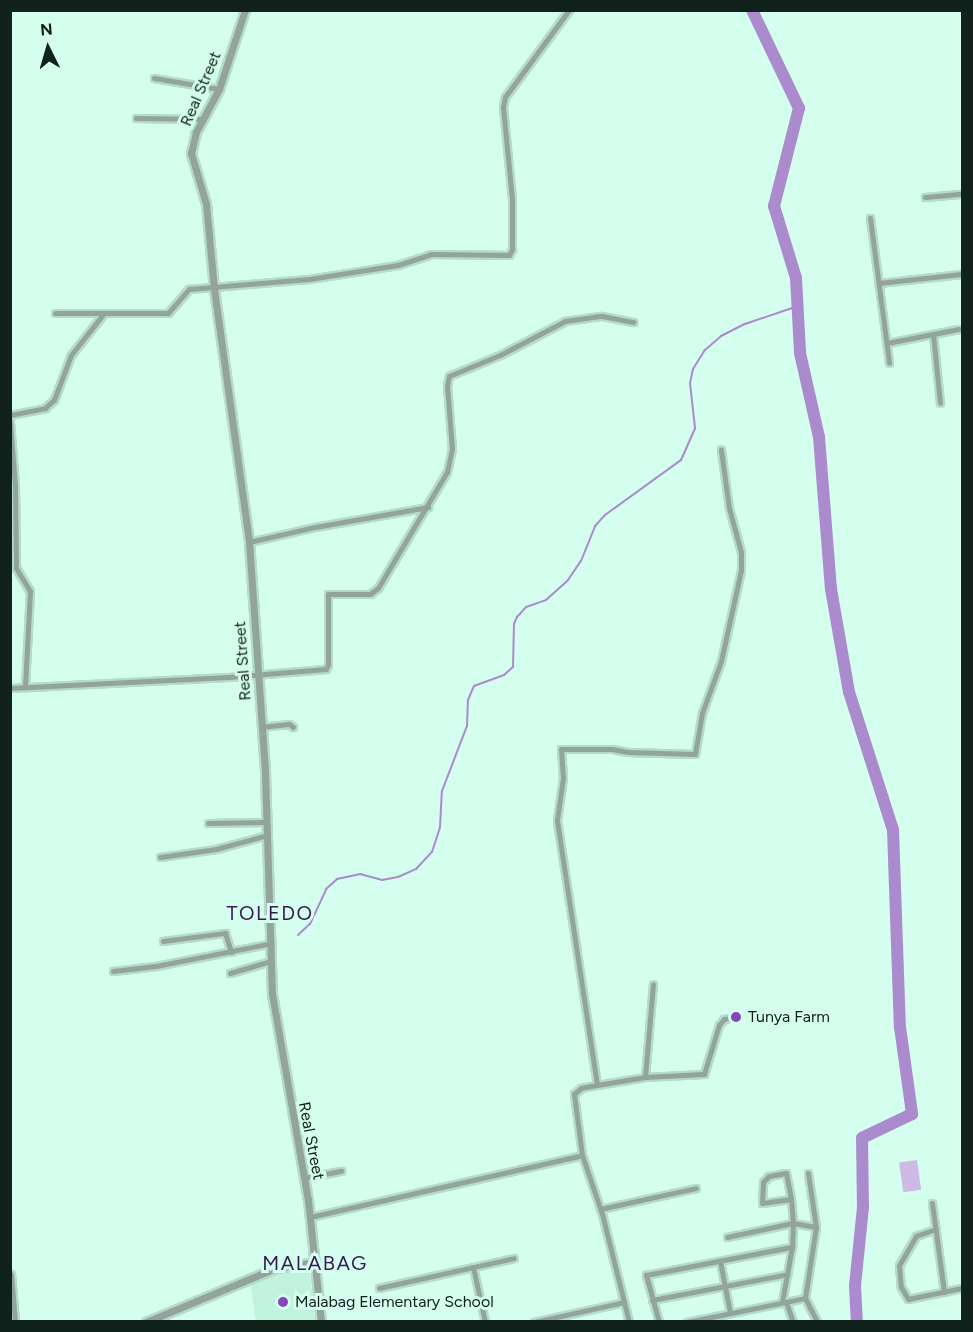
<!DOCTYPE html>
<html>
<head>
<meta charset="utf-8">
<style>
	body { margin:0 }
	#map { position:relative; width:973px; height:1332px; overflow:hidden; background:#d4feed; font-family:Figtree,sans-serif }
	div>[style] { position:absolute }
	.built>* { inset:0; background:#c0f2de }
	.green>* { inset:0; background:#cebae5; transform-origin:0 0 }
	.stream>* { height:2px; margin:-1px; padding:0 1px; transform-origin:1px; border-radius:1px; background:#ab8bce }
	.river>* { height:12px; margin:-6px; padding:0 6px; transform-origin:6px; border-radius:6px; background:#ab8bce }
	.roads { filter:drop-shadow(2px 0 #b5dbcb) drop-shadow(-2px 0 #b5dbcb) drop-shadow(0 2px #b5dbcb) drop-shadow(0 -2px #b5dbcb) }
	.minor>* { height:5px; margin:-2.5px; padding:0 2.5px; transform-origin:2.5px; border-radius:2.5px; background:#93a49d }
	.tertiary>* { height:7px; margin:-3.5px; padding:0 3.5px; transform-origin:3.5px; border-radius:3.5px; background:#93a49d }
	.dots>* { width:16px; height:16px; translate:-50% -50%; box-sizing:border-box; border:3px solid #d4feed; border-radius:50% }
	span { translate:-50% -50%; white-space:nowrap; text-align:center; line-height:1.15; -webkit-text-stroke:6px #d4feed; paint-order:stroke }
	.street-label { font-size:16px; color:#11211b }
	.poi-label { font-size:16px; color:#11211b }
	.left { translate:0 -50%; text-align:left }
	.quarter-label { font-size:20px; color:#381952; letter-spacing:1.5px }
	.frame { position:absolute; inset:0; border:12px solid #11211b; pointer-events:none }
	.north { position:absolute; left:18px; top:18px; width:60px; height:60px; -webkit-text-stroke:4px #d4feed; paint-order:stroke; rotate:355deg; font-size:16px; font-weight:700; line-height:24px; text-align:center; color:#11211b }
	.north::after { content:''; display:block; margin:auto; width:21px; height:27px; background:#11211b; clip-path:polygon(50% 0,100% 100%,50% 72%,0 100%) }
</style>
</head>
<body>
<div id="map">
	<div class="built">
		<i style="clip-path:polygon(299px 1268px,310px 1274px,315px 1321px,256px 1321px,250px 1282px,276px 1272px)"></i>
	</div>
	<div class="green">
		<i style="left:917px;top:1160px;width:30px;height:18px;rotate:82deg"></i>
	</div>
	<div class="stream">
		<i style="left:298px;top:935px;width:16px;rotate:-43deg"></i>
		<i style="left:310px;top:924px;width:38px;rotate:-65deg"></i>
		<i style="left:326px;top:889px;width:15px;rotate:-42deg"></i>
		<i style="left:337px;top:879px;width:24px;rotate:-12deg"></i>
		<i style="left:360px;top:874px;width:23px;rotate:15deg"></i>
		<i style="left:382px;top:880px;width:16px;rotate:-11deg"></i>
		<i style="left:398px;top:877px;width:20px;rotate:-24deg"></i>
		<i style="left:416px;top:869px;width:23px;rotate:-47deg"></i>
		<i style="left:432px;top:852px;width:26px;rotate:-72deg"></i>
		<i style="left:440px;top:827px;width:36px;rotate:-87deg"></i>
		<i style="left:442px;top:791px;width:70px;rotate:-69deg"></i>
		<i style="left:467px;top:726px;width:26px;rotate:-88deg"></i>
		<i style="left:468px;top:700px;width:15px;rotate:-67deg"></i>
		<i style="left:474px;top:686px;width:32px;rotate:-20deg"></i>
		<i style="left:504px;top:675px;width:12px;rotate:-42deg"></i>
		<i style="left:513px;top:667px;width:43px;rotate:-88.7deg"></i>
		<i style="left:514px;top:624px;width:8px;rotate:-67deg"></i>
		<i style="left:517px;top:617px;width:13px;rotate:-48deg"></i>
		<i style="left:526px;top:607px;width:21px;rotate:-19deg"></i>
		<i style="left:546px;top:600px;width:30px;rotate:-42deg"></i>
		<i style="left:568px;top:580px;width:23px;rotate:-56deg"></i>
		<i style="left:581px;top:561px;width:38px;rotate:-68deg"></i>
		<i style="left:595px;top:526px;width:15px;rotate:-48deg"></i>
		<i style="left:605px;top:515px;width:94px;rotate:-35.9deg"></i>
		<i style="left:681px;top:460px;width:35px;rotate:-66deg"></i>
		<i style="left:695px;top:428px;width:45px;rotate:-96.3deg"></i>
		<i style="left:690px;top:383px;width:14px;rotate:-78deg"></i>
		<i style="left:693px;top:369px;width:22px;rotate:-58deg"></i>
		<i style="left:705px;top:350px;width:21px;rotate:-41deg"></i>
		<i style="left:721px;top:336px;width:27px;rotate:-27deg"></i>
		<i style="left:745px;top:324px;width:56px;rotate:-18.8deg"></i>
	</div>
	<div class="river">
		<i style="left:752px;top:10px;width:109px;rotate:64.4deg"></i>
		<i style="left:799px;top:108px;width:101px;rotate:104.3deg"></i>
		<i style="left:774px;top:206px;width:75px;rotate:73deg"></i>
		<i style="left:796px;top:278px;width:75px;rotate:86.9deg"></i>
		<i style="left:800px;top:353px;width:86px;rotate:77.3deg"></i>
		<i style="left:819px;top:437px;width:152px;rotate:85.5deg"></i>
		<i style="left:831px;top:589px;width:105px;rotate:80.1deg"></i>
		<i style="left:849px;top:692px;width:145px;rotate:72.3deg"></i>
		<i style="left:893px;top:830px;width:197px;rotate:88deg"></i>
		<i style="left:900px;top:1027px;width:88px;rotate:82.1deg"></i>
		<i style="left:912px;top:1114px;width:55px;rotate:154.4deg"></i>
		<i style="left:862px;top:1138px;width:69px;rotate:89.2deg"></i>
		<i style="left:863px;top:1207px;width:79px;rotate:95.8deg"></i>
		<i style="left:855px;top:1286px;width:36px;rotate:87deg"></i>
	</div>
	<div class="roads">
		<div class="minor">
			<i style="left:154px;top:78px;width:66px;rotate:9.6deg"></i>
			<i style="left:136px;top:118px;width:67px;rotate:0.9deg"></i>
			<i style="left:925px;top:197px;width:37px;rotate:-5deg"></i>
			<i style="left:870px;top:218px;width:146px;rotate:82.5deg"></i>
			<i style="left:879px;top:283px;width:83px;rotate:-6.2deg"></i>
			<i style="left:55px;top:313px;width:49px"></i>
			<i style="left:933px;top:334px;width:69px;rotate:84.2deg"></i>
			<i style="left:887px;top:343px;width:73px;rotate:-11deg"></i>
			<i style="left:10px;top:415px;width:36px;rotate:-11deg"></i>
			<i style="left:45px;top:408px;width:12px;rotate:-42deg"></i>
			<i style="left:54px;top:400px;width:48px;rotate:-69.3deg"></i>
			<i style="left:71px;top:355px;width:53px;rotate:-51.8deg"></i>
			<i style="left:104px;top:313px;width:64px"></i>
			<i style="left:168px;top:313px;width:32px;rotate:-49deg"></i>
			<i style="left:189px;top:289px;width:120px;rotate:-4.8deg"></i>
			<i style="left:309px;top:279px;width:90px;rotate:-8.9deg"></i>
			<i style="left:398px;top:265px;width:35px;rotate:-18deg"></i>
			<i style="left:431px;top:254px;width:78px;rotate:0.7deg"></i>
			<i style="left:509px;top:255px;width:7px;rotate:-63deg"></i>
			<i style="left:512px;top:249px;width:50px;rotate:-90deg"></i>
			<i style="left:512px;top:199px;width:92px;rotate:-95.6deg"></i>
			<i style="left:503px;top:107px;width:10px;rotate:-79deg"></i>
			<i style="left:505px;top:97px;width:108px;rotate:-53.7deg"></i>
			<i style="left:10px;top:422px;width:64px;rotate:85.5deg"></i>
			<i style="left:15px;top:486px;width:82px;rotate:89.3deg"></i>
			<i style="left:16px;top:568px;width:27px;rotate:59deg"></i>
			<i style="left:30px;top:591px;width:96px;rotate:93deg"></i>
			<i style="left:249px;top:542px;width:68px;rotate:-12.8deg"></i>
			<i style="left:315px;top:527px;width:115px;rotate:-10deg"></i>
			<i style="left:10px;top:688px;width:219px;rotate:-2.9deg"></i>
			<i style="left:229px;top:677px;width:97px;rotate:-4.7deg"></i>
			<i style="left:326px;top:669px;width:5px;rotate:-68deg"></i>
			<i style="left:328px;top:664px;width:70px;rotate:-90deg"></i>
			<i style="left:328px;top:594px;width:42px"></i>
			<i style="left:370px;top:594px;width:10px;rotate:-37deg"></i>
			<i style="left:378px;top:588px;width:135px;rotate:-59.3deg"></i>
			<i style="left:447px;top:472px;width:24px;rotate:-78deg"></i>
			<i style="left:452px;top:449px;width:63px;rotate:-94.5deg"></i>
			<i style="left:447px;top:386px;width:10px;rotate:-79deg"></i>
			<i style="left:449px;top:376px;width:55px;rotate:-22.4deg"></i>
			<i style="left:500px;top:355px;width:73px;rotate:-27.6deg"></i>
			<i style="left:565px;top:321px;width:37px;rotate:-8deg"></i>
			<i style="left:602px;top:316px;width:32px;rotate:11deg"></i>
			<i style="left:261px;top:727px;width:28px;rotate:-6deg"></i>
			<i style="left:289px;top:724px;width:5px;rotate:37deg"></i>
			<i style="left:208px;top:823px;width:59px;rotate:-1deg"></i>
			<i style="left:160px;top:857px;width:57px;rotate:-8.1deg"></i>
			<i style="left:216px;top:849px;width:54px;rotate:-15.1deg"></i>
			<i style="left:163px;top:941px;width:63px;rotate:-7.4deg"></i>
			<i style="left:225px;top:933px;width:20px;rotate:72deg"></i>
			<i style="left:113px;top:971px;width:43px;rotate:-6.6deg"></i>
			<i style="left:156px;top:966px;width:118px;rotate:-11.2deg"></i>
			<i style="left:230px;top:973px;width:43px;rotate:-16.3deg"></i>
			<i style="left:645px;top:1077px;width:93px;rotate:-85.1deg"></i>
			<i style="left:597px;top:1085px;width:49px;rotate:-9.5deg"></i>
			<i style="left:645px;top:1077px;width:59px;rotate:-2.9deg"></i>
			<i style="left:704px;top:1074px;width:51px;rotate:-73deg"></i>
			<i style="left:719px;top:1025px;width:8px;rotate:-50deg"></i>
			<i style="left:724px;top:1019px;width:11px;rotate:-10deg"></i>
			<i style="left:808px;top:1173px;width:55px;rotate:81.6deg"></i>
			<i style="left:816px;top:1227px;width:72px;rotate:98.8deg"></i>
			<i style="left:805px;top:1298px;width:27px;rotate:63deg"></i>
			<i style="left:304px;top:1178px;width:38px;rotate:-11deg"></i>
			<i style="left:791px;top:1199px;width:29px;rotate:172deg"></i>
			<i style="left:762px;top:1203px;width:21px;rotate:-87deg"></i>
			<i style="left:763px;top:1182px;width:8px;rotate:-45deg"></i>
			<i style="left:769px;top:1176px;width:17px;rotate:-10deg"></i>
			<i style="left:786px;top:1173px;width:26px;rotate:79deg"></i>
			<i style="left:791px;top:1199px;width:24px;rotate:85deg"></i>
			<i style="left:793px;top:1223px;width:24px;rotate:92deg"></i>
			<i style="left:932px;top:1203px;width:90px;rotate:82.3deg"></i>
			<i style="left:600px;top:1209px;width:98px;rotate:-12.3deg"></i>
			<i style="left:310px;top:1217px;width:279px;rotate:-12.8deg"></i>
			<i style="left:936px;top:1229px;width:21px;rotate:161deg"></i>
			<i style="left:916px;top:1236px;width:34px;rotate:120deg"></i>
			<i style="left:899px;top:1266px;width:21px;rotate:85deg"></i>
			<i style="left:901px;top:1287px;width:14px;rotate:60deg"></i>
			<i style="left:908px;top:1299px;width:55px;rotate:-11.5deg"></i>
			<i style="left:727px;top:1237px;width:67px;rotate:-12deg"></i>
			<i style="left:793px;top:1223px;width:23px;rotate:10deg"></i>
			<i style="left:720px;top:1261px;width:53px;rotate:79.1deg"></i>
			<i style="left:473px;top:1267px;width:56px;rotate:77.7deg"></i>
			<i style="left:11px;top:1274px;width:48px;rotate:85.2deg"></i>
			<i style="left:379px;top:1288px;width:138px;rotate:-12.5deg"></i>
			<i style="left:652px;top:1300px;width:138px;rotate:-10.8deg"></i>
			<i style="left:786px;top:1302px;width:21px;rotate:71deg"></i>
			<i style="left:534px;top:1322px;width:92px;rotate:-12.5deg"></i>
			<i style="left:629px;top:1322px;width:111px;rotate:-104deg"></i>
			<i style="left:602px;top:1214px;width:62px;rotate:-108.7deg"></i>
			<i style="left:582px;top:1155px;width:62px;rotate:-97.5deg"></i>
			<i style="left:574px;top:1094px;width:9px;rotate:-41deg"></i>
			<i style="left:581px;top:1088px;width:16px;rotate:-11deg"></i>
			<i style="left:597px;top:1085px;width:268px;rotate:-98.6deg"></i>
			<i style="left:557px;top:820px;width:42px;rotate:-81.9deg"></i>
			<i style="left:563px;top:778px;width:29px;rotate:-94deg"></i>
			<i style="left:561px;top:749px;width:51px"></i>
			<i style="left:612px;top:749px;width:16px;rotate:11deg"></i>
			<i style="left:628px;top:752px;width:67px;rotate:1.7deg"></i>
			<i style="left:695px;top:754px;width:42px;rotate:-80.3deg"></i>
			<i style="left:702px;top:713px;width:55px;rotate:-69.9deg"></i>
			<i style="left:721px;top:661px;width:93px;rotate:-77.6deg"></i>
			<i style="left:741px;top:570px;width:18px;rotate:-90deg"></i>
			<i style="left:741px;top:552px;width:46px;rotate:-105.3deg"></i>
			<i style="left:729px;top:508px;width:59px;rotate:-97.9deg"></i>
			<i style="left:659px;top:1322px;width:49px;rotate:-105.5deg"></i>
			<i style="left:646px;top:1275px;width:149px;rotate:-10.9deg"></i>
			<i style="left:792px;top:1247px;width:56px;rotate:100.3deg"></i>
			<i style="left:687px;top:1322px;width:120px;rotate:-11.5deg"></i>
		</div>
		<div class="tertiary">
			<i style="left:245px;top:10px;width:83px;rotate:108.2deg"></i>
			<i style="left:219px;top:89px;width:49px;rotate:118.1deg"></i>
			<i style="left:196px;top:132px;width:22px;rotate:103deg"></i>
			<i style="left:191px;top:153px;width:53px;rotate:73.6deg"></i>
			<i style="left:206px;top:204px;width:85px;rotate:84.6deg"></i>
			<i style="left:214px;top:289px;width:255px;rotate:82.1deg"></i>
			<i style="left:249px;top:542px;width:232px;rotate:86deg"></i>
			<i style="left:265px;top:773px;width:221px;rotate:88.2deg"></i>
			<i style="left:272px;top:994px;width:209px;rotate:80.1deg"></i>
			<i style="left:308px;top:1200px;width:123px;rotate:83.9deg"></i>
			<i style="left:146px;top:1322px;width:141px;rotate:-22.6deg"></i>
			<i style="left:276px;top:1268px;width:40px;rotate:-8.5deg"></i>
		</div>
	</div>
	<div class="dots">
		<i style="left:736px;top:1017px;background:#8546bb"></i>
		<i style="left:283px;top:1302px;background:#8546bb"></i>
	</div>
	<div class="street-label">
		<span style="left:201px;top:89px;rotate:-67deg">Real Street</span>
		<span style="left:243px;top:661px;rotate:-94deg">Real Street</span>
		<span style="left:311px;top:1141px;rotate:79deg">Real Street</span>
	</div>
	<div class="poi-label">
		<span class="left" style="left:748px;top:1017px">Tunya Farm</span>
		<span class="left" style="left:295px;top:1302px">Malabag Elementary School</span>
	</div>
	<div class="quarter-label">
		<span style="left:270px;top:913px">TOLEDO</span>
		<span style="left:315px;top:1263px">MALABAG</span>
	</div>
	<div class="frame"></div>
	<div class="north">N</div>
</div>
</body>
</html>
